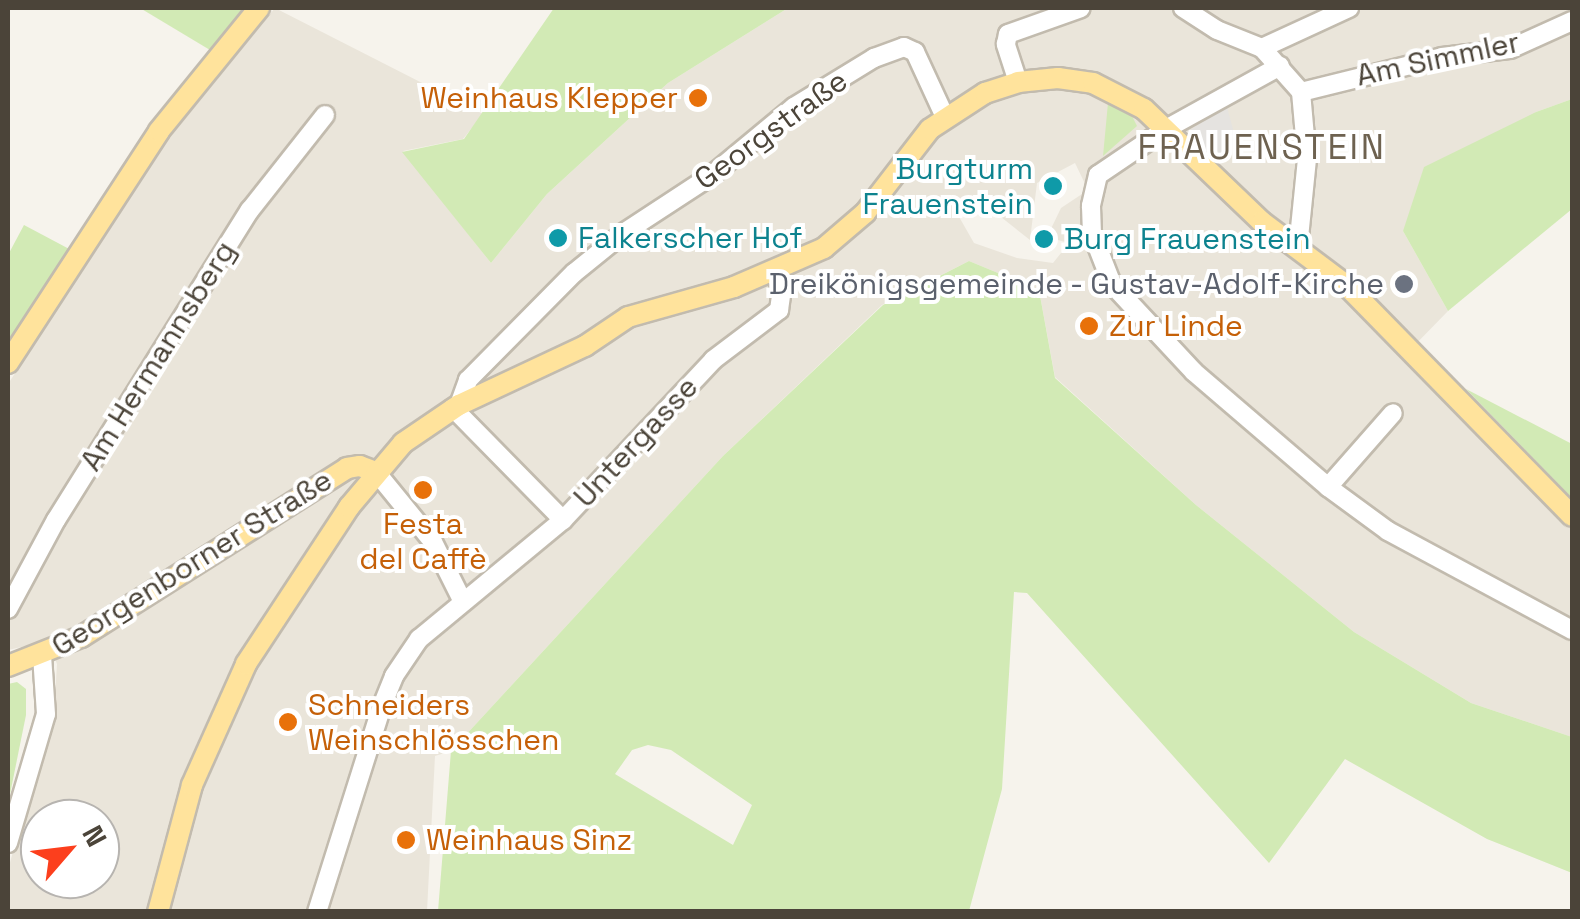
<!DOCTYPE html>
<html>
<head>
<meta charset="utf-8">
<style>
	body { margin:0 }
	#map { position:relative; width:1580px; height:919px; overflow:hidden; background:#f6f3ec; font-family:"Space Grotesk",sans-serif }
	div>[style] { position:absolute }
	.residential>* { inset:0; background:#eae5da }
	.green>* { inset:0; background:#d2eab5 }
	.parking>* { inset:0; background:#e5e3e0 }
	.roads { filter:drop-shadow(2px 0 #c2bbae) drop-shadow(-2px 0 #c2bbae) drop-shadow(0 2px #c2bbae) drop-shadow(0 -2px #c2bbae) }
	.minor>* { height:18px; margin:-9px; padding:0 9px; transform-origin:9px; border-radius:9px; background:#fff }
	.major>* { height:20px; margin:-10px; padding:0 10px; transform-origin:10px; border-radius:10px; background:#ffe39c }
	.dots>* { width:28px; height:28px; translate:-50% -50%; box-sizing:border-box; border:5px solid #fff; border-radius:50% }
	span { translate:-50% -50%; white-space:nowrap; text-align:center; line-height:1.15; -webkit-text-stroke:8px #fff; paint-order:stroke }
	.street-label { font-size:30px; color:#4b4439 }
	.food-label { font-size:30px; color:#c56008 }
	.right { translate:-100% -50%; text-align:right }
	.left { translate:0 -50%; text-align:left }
	.culture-label { font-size:30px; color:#0d838f }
	.worship-label { font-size:30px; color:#5b616d }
	.quarter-label { font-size:35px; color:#6e6250; letter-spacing:2.5px }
	.frame { position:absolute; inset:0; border:10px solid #4b4439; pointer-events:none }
	.north { position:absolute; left:20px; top:799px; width:100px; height:100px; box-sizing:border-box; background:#fff; border:2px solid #b7b4b0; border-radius:50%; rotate:62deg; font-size:28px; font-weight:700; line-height:40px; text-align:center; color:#4b4439 }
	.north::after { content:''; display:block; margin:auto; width:35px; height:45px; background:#fc3f1d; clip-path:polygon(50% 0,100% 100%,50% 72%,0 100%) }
</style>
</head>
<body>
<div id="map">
	<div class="residential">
		<i style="clip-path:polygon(evenodd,275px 8px,483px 114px,463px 139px,403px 151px,491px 263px,547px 194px,668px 83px,788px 8px,1572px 8px,1572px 99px,1536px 112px,1403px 231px,1448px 311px,1411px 349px,1572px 500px,1572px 737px,1471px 703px,1354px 632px,1196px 505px,1055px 377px,1039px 290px,969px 261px,882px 305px,723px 456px,451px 751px,435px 756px,427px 911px,8px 912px,8px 870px,55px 697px,57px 664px,48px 641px,8px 650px,8px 384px,173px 131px,275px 8px,1075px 163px,1088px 190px,1061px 208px,1047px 237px,1069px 243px,1053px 263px,1017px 258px,974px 243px,958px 215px,977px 198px,1030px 240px,1037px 183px,1075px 163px,275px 8px,40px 819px,100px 819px,100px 879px,40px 879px,40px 819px)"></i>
	</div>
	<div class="green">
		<i style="clip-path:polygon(140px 8px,253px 8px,215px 53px)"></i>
		<i style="clip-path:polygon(554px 8px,788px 8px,668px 83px,547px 194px,491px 263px,402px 152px,464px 139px)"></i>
		<i style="clip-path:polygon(1572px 99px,1572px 209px,1448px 311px,1403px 231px,1424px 167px,1536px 112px)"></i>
		<i style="clip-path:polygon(1108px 103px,1132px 116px,1137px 126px,1103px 156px)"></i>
		<i style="clip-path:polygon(24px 225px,73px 251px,8px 349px,8px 255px)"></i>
		<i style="clip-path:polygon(evenodd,969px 261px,1039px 290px,1055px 378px,1196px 505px,1354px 632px,1471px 703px,1572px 737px,1572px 873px,1487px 839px,1345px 759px,1269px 863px,1027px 593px,1014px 592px,1002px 789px,969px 911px,438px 911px,451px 751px,723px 456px,883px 305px,969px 261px,648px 745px,671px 750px,752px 805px,733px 845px,615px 774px,632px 750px,648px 745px)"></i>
		<i style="clip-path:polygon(1466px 389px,1572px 444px,1572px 498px)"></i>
		<i style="clip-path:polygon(17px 682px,26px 689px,26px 715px,8px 804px,8px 684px)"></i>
	</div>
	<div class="parking">
		<i style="clip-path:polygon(1227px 107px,1237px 144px,1214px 161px,1188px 131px)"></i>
	</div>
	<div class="roads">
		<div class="minor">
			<i style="left:1183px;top:8px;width:40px;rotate:32.9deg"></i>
			<i style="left:1217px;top:30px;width:48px;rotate:21.8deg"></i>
			<i style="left:1262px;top:48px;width:59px;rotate:48.4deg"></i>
			<i style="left:1301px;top:92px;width:67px;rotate:84.9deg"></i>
			<i style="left:1307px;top:159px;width:88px;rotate:95.8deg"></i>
			<i style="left:1262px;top:48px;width:96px;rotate:-24.7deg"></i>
			<i style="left:1280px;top:66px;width:130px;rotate:151.1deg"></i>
			<i style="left:1166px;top:129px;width:82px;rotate:145.9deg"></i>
			<i style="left:1098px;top:175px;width:32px;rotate:103deg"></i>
			<i style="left:1091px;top:206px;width:27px;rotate:88deg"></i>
			<i style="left:1092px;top:233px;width:55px;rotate:68.6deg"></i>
			<i style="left:1112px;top:284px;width:120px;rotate:47deg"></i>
			<i style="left:1194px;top:372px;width:177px;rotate:40.6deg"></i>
			<i style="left:1328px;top:487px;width:74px;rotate:36.3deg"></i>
			<i style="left:1388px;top:531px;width:209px;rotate:28.3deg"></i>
			<i style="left:1018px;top:82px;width:40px;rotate:-108deg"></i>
			<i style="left:1006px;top:44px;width:10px;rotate:-79deg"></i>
			<i style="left:1008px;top:34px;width:77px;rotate:-19.6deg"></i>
			<i style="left:1301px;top:92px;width:145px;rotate:-13.9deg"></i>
			<i style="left:1442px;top:57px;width:68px;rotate:-6.7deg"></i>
			<i style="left:1510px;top:49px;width:68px;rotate:-24.3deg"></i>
			<i style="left:459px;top:405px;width:27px;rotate:-70deg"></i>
			<i style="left:468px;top:380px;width:151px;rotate:-45.3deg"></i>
			<i style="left:574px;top:273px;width:62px;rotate:-39.1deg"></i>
			<i style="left:622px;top:234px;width:108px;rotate:-33.2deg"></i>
			<i style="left:712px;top:175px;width:107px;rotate:-39.7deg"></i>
			<i style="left:794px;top:107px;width:94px;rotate:-31.5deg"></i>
			<i style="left:874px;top:58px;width:32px;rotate:-20deg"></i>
			<i style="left:904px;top:47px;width:12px;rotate:24deg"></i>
			<i style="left:915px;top:52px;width:72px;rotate:65.2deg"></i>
			<i style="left:453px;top:408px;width:157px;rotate:45.5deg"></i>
			<i style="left:376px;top:472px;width:90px;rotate:50.8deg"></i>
			<i style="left:433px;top:542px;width:67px;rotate:63.4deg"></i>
			<i style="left:1328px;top:487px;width:98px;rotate:-48.7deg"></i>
			<i style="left:8px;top:609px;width:101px;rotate:-61.7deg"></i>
			<i style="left:56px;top:520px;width:366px;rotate:-58deg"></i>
			<i style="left:250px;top:210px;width:121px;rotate:-51.7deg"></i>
			<i style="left:8px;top:843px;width:134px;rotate:-73.6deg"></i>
			<i style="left:46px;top:714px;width:58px;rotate:-93.9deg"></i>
			<i style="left:317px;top:912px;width:216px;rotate:-72.5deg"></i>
			<i style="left:382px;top:706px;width:32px;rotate:-68deg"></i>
			<i style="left:394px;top:676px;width:45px;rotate:-56deg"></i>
			<i style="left:419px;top:639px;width:187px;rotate:-39.6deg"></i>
			<i style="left:563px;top:520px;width:219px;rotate:-46.8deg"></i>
			<i style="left:713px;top:360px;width:83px;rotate:-37.1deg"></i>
			<i style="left:779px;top:310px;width:21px;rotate:-82deg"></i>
			<i style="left:782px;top:289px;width:19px;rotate:-115deg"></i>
		</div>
		<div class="major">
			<i style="left:8px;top:363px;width:277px;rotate:-56.9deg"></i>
			<i style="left:159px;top:131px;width:159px;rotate:-50.9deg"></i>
			<i style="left:8px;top:666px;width:79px;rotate:-21.7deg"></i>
			<i style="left:81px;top:637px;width:315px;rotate:-32.4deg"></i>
			<i style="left:347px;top:468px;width:13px;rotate:-9deg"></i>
			<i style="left:360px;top:466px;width:17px;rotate:21deg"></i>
			<i style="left:158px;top:912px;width:131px;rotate:-75deg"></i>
			<i style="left:192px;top:785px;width:133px;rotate:-65.9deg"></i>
			<i style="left:246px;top:664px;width:188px;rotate:-56.7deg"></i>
			<i style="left:349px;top:507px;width:84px;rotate:-49.8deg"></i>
			<i style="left:403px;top:443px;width:68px;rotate:-34.2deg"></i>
			<i style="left:459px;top:405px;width:139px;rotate:-25.1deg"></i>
			<i style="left:585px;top:346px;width:52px;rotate:-34deg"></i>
			<i style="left:628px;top:317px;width:110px;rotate:-15.8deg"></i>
			<i style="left:734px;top:287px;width:98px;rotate:-23.4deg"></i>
			<i style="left:824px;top:248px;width:54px;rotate:-40.5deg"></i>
			<i style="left:865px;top:213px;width:106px;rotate:-52.3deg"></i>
			<i style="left:930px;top:129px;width:66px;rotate:-33.2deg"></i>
			<i style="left:985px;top:93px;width:35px;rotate:-18deg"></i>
			<i style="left:1018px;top:82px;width:40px;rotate:-5.7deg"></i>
			<i style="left:1058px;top:78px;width:35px;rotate:8deg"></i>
			<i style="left:1093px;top:83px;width:57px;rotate:27deg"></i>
			<i style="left:1144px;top:109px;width:163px;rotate:43.8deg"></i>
			<i style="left:1262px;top:222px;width:105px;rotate:36.9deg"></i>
			<i style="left:1346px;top:285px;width:323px;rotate:45.6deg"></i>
		</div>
	</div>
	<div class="dots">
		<i style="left:698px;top:98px;background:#e8710a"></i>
		<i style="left:1053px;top:186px;background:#0f9aa8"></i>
		<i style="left:558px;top:238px;background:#0f9aa8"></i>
		<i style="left:1044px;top:239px;background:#0f9aa8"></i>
		<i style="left:1404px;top:284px;background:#6b7280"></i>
		<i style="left:1089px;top:326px;background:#e8710a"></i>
		<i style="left:423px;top:490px;background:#e8710a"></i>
		<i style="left:288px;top:722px;background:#e8710a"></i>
		<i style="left:406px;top:840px;background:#e8710a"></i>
	</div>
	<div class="street-label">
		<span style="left:1438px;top:59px;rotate:-12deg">Am Simmler</span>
		<span style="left:771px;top:130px;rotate:-36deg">Georgstraße</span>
		<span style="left:158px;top:356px;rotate:-58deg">Am Hermannsberg</span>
		<span style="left:636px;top:442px;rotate:-47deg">Untergasse</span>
		<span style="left:192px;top:563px;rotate:-32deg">Georgenborner Straße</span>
	</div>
	<div class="food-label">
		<span class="right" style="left:678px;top:98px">Weinhaus Klepper</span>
		<span class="left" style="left:1109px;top:326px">Zur Linde</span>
		<span style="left:423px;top:541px">Festa<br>del Caffè</span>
		<span class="left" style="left:308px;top:722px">Schneiders<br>Weinschlösschen</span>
		<span class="left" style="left:426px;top:840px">Weinhaus Sinz</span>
	</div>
	<div class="culture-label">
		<span class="right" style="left:1033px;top:186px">Burgturm<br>Frauenstein</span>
		<span class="left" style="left:578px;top:238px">Falkerscher Hof</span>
		<span class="left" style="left:1064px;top:239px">Burg Frauenstein</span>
	</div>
	<div class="worship-label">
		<span class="right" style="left:1384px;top:284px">Dreikönigsgemeinde - Gustav-Adolf-Kirche</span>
	</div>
	<div class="quarter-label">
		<span style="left:1262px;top:147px">FRAUENSTEIN</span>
	</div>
	<div class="frame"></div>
	<div class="north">N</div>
</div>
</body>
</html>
